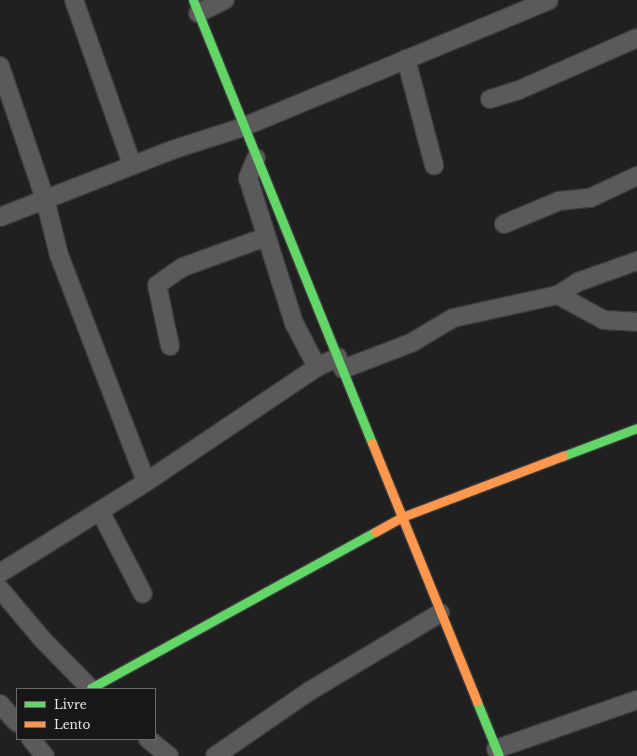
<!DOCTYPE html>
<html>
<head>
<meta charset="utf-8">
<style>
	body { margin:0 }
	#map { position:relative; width:637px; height:756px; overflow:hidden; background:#212021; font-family:"Libre Baskerville",serif }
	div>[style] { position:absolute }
	.roads { filter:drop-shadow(1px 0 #3d3c3d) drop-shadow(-1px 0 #3d3c3d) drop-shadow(0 1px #3d3c3d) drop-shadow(0 -1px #3d3c3d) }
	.street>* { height:18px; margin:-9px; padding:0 9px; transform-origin:9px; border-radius:9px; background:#5a5a5a }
	.fast>* { height:9px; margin:-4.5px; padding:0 4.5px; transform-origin:4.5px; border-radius:4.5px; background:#63d668 }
	.slow>* { height:9px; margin:-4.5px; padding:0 4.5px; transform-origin:4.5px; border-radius:4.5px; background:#ff974d }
	span { translate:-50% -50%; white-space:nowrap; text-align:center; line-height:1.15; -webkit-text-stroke:3px #191618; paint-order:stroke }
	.legend { position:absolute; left:16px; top:688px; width:140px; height:52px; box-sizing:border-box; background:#191618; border:1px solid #6b696a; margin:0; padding:5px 7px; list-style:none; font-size:12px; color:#e6e5e6 }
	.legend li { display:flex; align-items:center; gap:8px; height:20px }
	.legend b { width:20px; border:1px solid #6b696a }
</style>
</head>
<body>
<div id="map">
	<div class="roads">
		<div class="street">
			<i style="left:74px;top:0;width:175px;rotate:70.6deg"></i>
			<i style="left:198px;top:13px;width:30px;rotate:-26deg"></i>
			<i style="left:406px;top:59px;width:110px;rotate:75.2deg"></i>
			<i style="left:0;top:66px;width:140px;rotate:71.3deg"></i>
			<i style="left:45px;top:199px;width:58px;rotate:76deg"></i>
			<i style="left:59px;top:255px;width:243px;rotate:69deg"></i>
			<i style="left:490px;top:99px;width:30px;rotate:-17deg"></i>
			<i style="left:519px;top:90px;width:129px;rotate:-23.8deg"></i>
			<i style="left:256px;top:158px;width:22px;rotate:112deg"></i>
			<i style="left:248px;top:178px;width:152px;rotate:72.4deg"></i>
			<i style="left:294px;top:323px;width:50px;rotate:62.4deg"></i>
			<i style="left:0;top:217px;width:185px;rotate:-21.3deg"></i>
			<i style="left:172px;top:150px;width:75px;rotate:-17.9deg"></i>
			<i style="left:243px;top:127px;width:331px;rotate:-22.5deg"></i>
			<i style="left:504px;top:224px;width:60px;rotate:-22.7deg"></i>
			<i style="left:559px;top:201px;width:31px;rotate:-6deg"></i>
			<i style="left:590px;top:198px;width:52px;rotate:-25.1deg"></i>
			<i style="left:558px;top:295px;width:24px;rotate:-33deg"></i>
			<i style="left:578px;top:282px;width:63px;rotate:-19.6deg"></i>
			<i style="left:170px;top:346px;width:62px;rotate:-102deg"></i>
			<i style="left:157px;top:285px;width:32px;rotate:-35deg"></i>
			<i style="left:183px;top:267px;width:88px;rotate:-19.9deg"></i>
			<i style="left:343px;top:369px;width:73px;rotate:-20.9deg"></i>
			<i style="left:411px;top:343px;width:49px;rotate:-30.8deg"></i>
			<i style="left:453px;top:318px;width:107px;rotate:-12.4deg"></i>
			<i style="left:558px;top:295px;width:52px;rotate:28.5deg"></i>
			<i style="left:604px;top:320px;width:33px;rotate:3deg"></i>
			<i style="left:100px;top:511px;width:93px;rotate:62.6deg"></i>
			<i style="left:0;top:573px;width:172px;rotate:-31.9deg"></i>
			<i style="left:146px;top:482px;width:206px;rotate:-33.9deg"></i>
			<i style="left:317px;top:367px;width:23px;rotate:-25deg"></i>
			<i style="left:0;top:589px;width:67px;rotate:49.9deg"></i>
			<i style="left:43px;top:640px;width:69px;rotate:45.6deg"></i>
			<i style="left:0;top:704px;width:25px;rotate:48deg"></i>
			<i style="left:31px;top:739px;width:22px;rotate:51deg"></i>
			<i style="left:148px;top:739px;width:27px;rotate:39deg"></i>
			<i style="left:496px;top:749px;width:149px;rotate:-19.2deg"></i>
			<i style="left:215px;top:756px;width:113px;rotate:-34.5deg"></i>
			<i style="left:308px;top:692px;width:154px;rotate:-30.9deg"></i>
		</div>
		<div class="fast">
			<i style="left:193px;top:0;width:478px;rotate:68deg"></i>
			<i style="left:563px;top:456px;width:79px;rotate:-20.7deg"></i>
			<i style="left:91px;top:688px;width:324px;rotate:-28.8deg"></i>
			<i style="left:477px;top:702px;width:58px;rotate:67.8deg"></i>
		</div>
		<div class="slow">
			<i style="left:372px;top:443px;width:279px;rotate:67.9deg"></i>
			<i style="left:375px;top:532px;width:31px;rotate:-29deg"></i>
			<i style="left:402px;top:517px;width:172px;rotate:-20.8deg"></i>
		</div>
	</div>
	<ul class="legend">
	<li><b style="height:5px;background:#63d668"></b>Livre</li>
	<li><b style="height:5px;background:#ff974d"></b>Lento</li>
	</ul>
</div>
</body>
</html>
